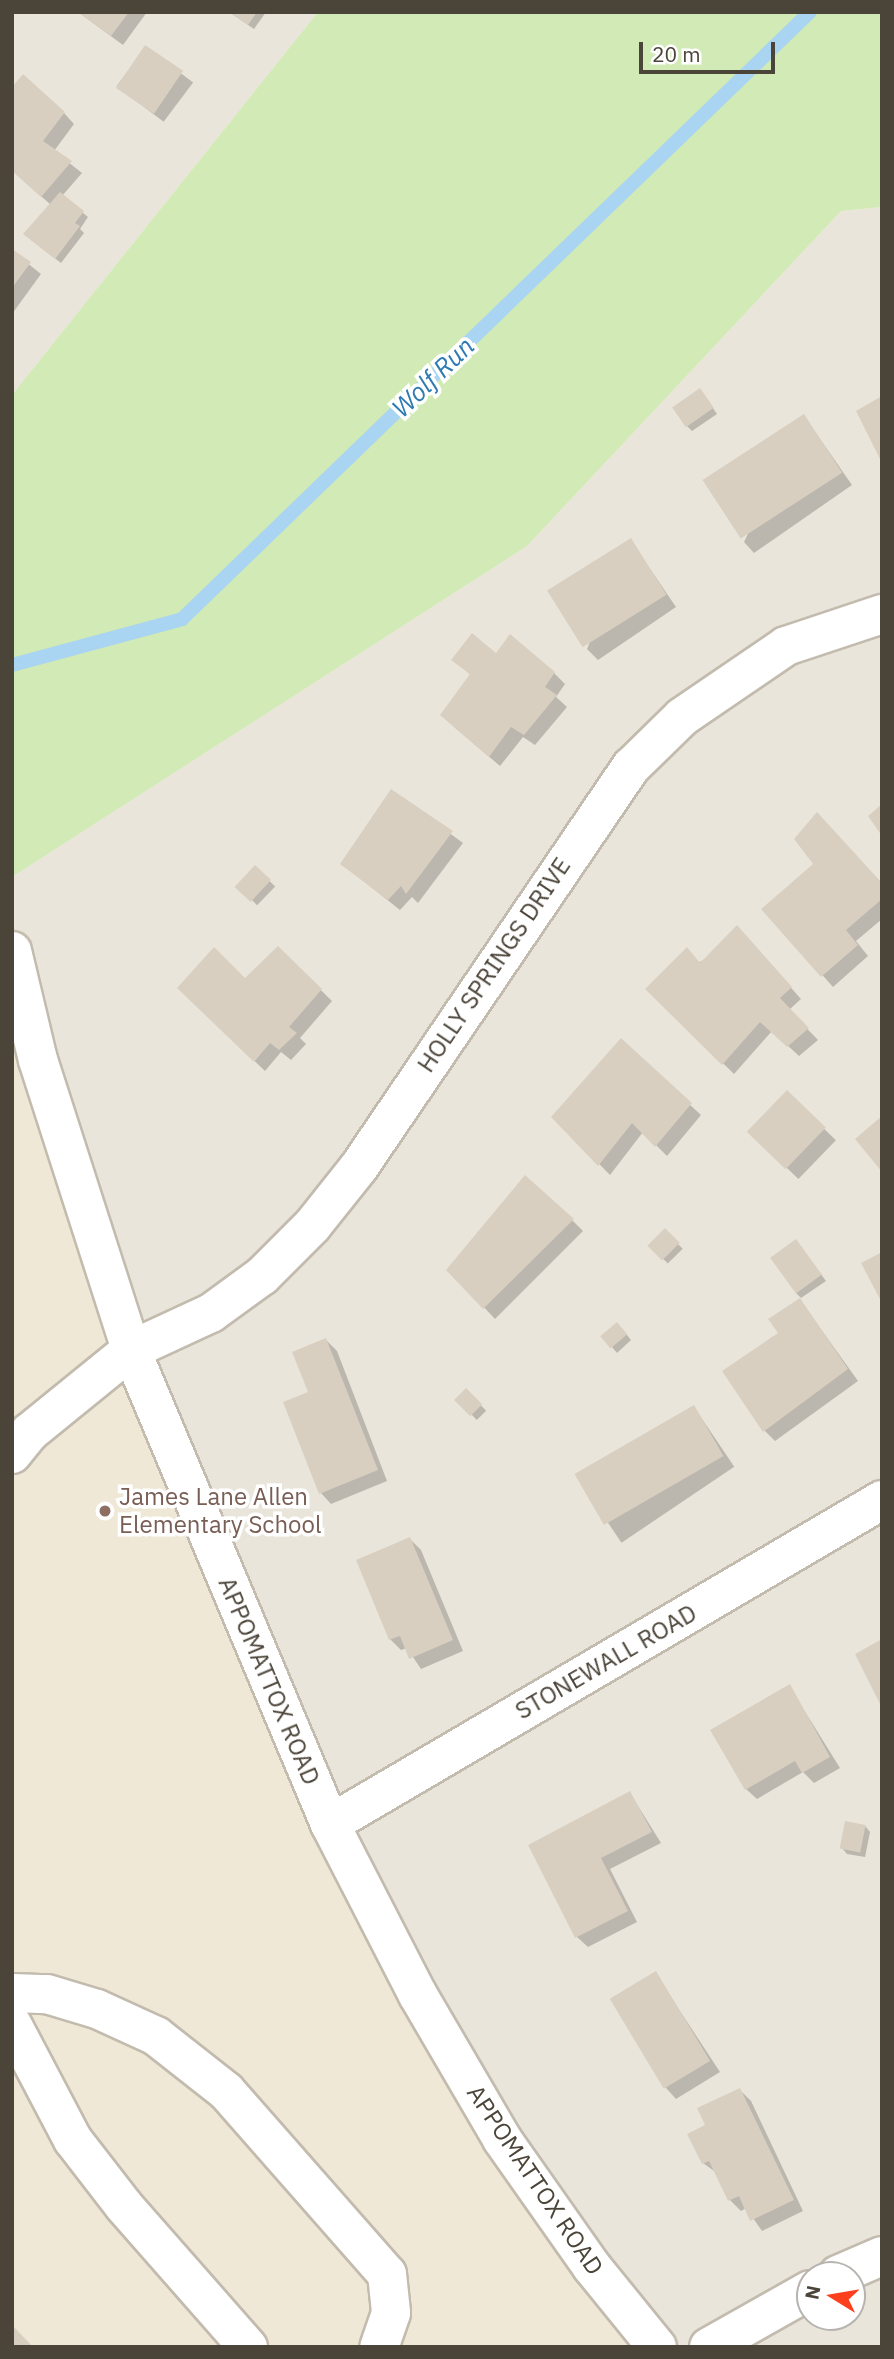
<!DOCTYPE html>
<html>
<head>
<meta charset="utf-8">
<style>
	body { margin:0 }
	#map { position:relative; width:894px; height:2359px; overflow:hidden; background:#f6f3ec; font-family:"IBM Plex Sans",sans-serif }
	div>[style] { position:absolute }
	.residential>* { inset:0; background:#eae5da }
	.education>* { inset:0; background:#efe8d6 }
	.green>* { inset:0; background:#d2eab5 }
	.shadow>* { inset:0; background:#0003; transform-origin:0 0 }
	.stream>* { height:14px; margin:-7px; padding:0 7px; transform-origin:7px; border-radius:7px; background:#a9d4f2 }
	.building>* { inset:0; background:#d8cfc1; transform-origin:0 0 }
	.roads { filter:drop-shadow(2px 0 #c2bbae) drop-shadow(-2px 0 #c2bbae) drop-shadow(0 2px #c2bbae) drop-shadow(0 -2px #c2bbae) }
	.minor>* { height:38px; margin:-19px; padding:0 19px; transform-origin:19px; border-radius:19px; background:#fff }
	.dots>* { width:19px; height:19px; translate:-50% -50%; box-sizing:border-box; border:4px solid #fff; border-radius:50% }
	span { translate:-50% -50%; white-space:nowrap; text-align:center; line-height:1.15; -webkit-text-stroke:7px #fff; paint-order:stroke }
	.street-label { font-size:24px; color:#4b4439 }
	.education-label { font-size:24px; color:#785e54 }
	.left { translate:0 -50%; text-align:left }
	.water-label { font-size:26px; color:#2e7ab2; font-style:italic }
	.frame { position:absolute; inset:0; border:14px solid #4b4439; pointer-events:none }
	.north { position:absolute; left:796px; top:2261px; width:70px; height:70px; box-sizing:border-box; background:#fff; border:2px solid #b7b4b0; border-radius:50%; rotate:281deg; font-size:19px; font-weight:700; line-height:28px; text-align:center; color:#4b4439 }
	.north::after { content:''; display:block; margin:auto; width:24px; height:32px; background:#fc3f1d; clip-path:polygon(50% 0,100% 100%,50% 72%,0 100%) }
	.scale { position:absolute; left:639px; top:42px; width:136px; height:32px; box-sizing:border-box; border:4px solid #4b4439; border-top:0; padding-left:9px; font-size:21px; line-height:24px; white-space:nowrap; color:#4b4439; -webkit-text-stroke:5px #fff; paint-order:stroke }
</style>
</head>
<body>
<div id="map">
	<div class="residential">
		<i style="clip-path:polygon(12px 12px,318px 12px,12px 395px)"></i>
		<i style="clip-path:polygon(evenodd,882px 207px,882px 2347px,657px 2347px,418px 1995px,131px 1350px,12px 939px,12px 877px,527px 546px,841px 211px,882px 207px,810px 2275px,852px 2275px,852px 2317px,810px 2317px,810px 2275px)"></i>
	</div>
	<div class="education">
		<i style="clip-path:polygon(12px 939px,131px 1350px,418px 1995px,657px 2347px,12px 2347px)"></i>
	</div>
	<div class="green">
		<i style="clip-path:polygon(318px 12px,882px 12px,882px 207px,841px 211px,527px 546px,12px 877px,12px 395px)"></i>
	</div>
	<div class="shadow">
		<i style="clip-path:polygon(78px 12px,147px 12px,123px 45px)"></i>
		<i style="clip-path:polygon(229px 12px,266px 12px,254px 29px)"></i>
		<i style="left:146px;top:47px;width:59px;height:49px;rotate:37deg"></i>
		<i style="clip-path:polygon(64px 113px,74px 124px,54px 151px,82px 173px,62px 196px,88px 217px,80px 229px,84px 233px,61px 263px,30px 239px,51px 205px,12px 170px)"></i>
		<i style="clip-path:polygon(12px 251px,41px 274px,12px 314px)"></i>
		<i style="clip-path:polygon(704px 395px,717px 414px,692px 431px,687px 426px)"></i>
		<i style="clip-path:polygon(804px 416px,852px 485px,754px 553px,744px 542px)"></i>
		<i style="clip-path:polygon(631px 541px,676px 607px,598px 660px,587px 649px)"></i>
		<i style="clip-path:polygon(496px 655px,554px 673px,565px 684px,556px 697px,567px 707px,535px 745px,523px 737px,500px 766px,453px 726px,471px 675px,453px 660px)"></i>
		<i style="clip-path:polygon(392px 791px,463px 843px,418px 903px,412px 897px,400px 910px,342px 864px)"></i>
		<i style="left:255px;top:867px;width:28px;height:26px;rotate:44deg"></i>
		<i style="clip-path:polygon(882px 885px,882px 919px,856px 941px,868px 956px,833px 987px,764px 909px)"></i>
		<i style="clip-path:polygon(747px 938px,801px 999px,789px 1010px,818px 1040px,799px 1056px,772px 1031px,734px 1074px,647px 989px)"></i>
		<i style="clip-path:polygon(278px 948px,332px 1001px,300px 1038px,306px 1044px,291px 1060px,281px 1052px,265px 1071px,179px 988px,245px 980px)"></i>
		<i style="clip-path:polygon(621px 1041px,701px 1115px,667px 1156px,643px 1132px,610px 1175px,553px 1117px)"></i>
		<i style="left:787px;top:1093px;width:68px;height:54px;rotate:44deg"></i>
		<i style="clip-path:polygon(572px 1220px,583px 1231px,495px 1319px,449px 1270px)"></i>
		<i style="left:665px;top:1231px;width:25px;height:21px;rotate:45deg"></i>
		<i style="clip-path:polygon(796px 1241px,826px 1281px,801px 1298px,796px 1293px)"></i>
		<i style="clip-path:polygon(800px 1300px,858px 1381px,775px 1441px,764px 1430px,781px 1333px)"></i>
		<i style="clip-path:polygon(622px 1329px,631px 1340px,617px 1353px,612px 1347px)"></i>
		<i style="clip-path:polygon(326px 1340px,337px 1351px,387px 1481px,331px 1504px,321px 1493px)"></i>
		<i style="left:466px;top:1390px;width:29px;height:13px;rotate:46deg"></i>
		<i style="left:694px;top:1407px;width:72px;height:136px;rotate:56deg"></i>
		<i style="clip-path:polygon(410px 1539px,421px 1550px,463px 1651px,421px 1669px,407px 1648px,401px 1650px,390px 1639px)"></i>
		<i style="clip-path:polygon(789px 1686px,840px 1768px,814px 1783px,803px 1772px,757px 1799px,746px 1789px)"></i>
		<i style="clip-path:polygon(630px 1793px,661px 1843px,610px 1869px,637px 1922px,588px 1947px,577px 1937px,530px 1845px)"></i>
		<i style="clip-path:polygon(865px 1826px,870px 1832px,865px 1857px,847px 1854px,842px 1848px)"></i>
		<i style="clip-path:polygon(655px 1973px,720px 2072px,676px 2099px,666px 2088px)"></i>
		<i style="clip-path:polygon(740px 2090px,751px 2101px,803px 2211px,762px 2231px,746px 2208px,741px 2211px,730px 2200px,717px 2173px,703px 2163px,707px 2126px)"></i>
	</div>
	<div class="stream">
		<i style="left:12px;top:665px;width:176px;rotate:-15.1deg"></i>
		<i style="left:182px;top:619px;width:873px;rotate:-44.03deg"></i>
	</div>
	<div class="building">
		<i style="clip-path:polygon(78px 12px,129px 12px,111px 36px)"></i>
		<i style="clip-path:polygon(229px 12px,257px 12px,248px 25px)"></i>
		<i style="left:145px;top:45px;width:46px;height:52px;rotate:34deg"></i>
		<i style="clip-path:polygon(23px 74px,65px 112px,43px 141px,72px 161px,41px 197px,12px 171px,12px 87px)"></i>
		<i style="clip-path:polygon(60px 192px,84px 211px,75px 223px,80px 226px,55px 259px,23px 234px)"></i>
		<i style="clip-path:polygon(12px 249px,31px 262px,12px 288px)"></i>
		<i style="left:700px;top:388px;width:24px;height:34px;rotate:55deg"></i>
		<i style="clip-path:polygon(882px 396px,882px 463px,856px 411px)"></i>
		<i style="left:804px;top:414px;width:70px;height:121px;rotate:57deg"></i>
		<i style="left:631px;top:538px;width:67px;height:99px;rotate:58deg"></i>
		<i style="clip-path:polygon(472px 633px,496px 653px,510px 634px,555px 672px,545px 687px,557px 695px,524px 735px,511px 727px,489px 757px,440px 715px,470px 674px,451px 660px)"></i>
		<i style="clip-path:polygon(391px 789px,453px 831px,406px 894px,401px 886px,388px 900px,340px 864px)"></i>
		<i style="clip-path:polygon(882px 804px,882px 836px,868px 816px)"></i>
		<i style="clip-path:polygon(817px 812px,882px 883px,882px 899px,846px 930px,858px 945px,821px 977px,761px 909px,813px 864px,794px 839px)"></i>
		<i style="left:255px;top:865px;width:22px;height:30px;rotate:43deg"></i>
		<i style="clip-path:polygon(737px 925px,792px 987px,780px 998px,809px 1028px,787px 1047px,760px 1022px,722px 1065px,645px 989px,687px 947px,700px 963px)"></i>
		<i style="clip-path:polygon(278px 946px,322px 989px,289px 1027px,297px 1033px,279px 1050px,270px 1043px,254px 1062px,177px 988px,214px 947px,245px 978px)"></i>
		<i style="clip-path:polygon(621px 1038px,692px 1103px,655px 1147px,632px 1123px,598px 1166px,551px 1117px)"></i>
		<i style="left:787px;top:1090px;width:54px;height:58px;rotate:44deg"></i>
		<i style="clip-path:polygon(882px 1116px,882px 1172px,855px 1139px)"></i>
		<i style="clip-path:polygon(525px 1175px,574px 1219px,483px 1309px,446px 1270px)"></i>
		<i style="left:665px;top:1228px;width:21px;height:25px;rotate:45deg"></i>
		<i style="left:796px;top:1239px;width:44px;height:32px;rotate:54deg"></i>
		<i style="clip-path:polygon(882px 1252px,882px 1303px,861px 1263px)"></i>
		<i style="clip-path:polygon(800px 1298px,848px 1369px,763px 1432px,722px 1371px,778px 1333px,768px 1319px)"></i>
		<i style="left:617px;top:1322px;width:16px;height:22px;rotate:50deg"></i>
		<i style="clip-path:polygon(326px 1338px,378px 1470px,319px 1494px,283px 1402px,308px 1392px,292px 1352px)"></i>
		<i style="left:466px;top:1388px;width:23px;height:17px;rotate:45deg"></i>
		<i style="left:694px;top:1405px;width:59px;height:138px;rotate:60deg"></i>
		<i style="clip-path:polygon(410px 1537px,453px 1640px,409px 1659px,400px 1636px,389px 1640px,356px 1560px)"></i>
		<i style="clip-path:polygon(882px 1639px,882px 1708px,855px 1654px)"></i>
		<i style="clip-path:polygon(790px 1684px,830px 1757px,802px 1773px,795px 1761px,745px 1790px,710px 1730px)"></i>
		<i style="clip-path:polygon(630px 1791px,652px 1832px,601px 1858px,628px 1911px,575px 1938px,528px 1845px)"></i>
		<i style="left:845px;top:1821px;width:21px;height:28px;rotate:11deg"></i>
		<i style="left:656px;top:1971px;width:105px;height:54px;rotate:59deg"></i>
		<i style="clip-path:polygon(740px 2088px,794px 2200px,750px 2221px,739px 2196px,728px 2201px,709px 2161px,702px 2164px,687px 2134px,705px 2125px,697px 2108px)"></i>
		<i style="clip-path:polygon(12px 2325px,33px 2347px,12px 2347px)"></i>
	</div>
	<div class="roads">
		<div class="minor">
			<i style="left:12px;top:951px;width:112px;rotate:76.6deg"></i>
			<i style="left:38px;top:1060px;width:305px;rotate:72.2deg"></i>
			<i style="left:131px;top:1350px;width:514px;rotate:67.23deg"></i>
			<i style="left:330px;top:1824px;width:192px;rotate:62.8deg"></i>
			<i style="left:418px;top:1995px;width:167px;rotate:59.7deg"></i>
			<i style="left:502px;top:2139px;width:156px;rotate:54.9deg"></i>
			<i style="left:592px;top:2267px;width:103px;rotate:50.9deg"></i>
			<i style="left:12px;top:1454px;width:28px;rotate:-51deg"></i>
			<i style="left:30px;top:1432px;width:130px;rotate:-39.1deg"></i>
			<i style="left:131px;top:1350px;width:88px;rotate:-24.8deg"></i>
			<i style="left:211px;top:1313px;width:63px;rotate:-36deg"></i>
			<i style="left:262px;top:1276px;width:71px;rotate:-45deg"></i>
			<i style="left:312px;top:1226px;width:75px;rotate:-51.5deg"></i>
			<i style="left:359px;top:1167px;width:484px;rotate:-55.8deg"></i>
			<i style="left:631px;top:767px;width:71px;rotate:-44.4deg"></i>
			<i style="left:682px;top:717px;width:126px;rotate:-34.3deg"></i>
			<i style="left:786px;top:646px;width:101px;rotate:-18.4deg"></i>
			<i style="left:330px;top:1824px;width:640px;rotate:-30.41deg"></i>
			<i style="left:12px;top:1993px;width:35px;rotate:2deg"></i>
			<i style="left:47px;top:1994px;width:52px;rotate:16.7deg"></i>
			<i style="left:97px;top:2009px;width:65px;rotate:24.6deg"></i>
			<i style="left:156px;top:2036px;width:89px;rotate:38.2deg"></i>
			<i style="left:226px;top:2091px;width:244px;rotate:48.7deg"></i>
			<i style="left:387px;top:2274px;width:39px;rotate:84deg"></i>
			<i style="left:391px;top:2313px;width:36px;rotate:109deg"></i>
			<i style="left:12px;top:2024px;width:131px;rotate:62.3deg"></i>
			<i style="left:73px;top:2140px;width:83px;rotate:52.3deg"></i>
			<i style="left:124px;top:2206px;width:188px;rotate:48.7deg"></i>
			<i style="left:838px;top:2275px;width:48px;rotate:-23.4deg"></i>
			<i style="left:709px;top:2347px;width:116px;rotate:-29.4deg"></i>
		</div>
	</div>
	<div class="dots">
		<i style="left:105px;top:1511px;background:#8d6e63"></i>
	</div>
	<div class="street-label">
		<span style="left:494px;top:965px;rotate:-56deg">HOLLY SPRINGS DRIVE</span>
		<span style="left:606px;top:1662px;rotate:-30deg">STONEWALL ROAD</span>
		<span style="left:269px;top:1681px;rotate:67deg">APPOMATTOX ROAD</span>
		<span style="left:535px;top:2180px;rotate:56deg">APPOMATTOX ROAD</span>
	</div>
	<div class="education-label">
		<span class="left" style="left:119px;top:1511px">James Lane Allen<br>Elementary School</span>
	</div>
	<div class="water-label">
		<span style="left:433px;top:377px;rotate:-44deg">Wolf Run</span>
	</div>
	<div class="frame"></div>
	<div class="north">N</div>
	<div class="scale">20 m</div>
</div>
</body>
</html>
